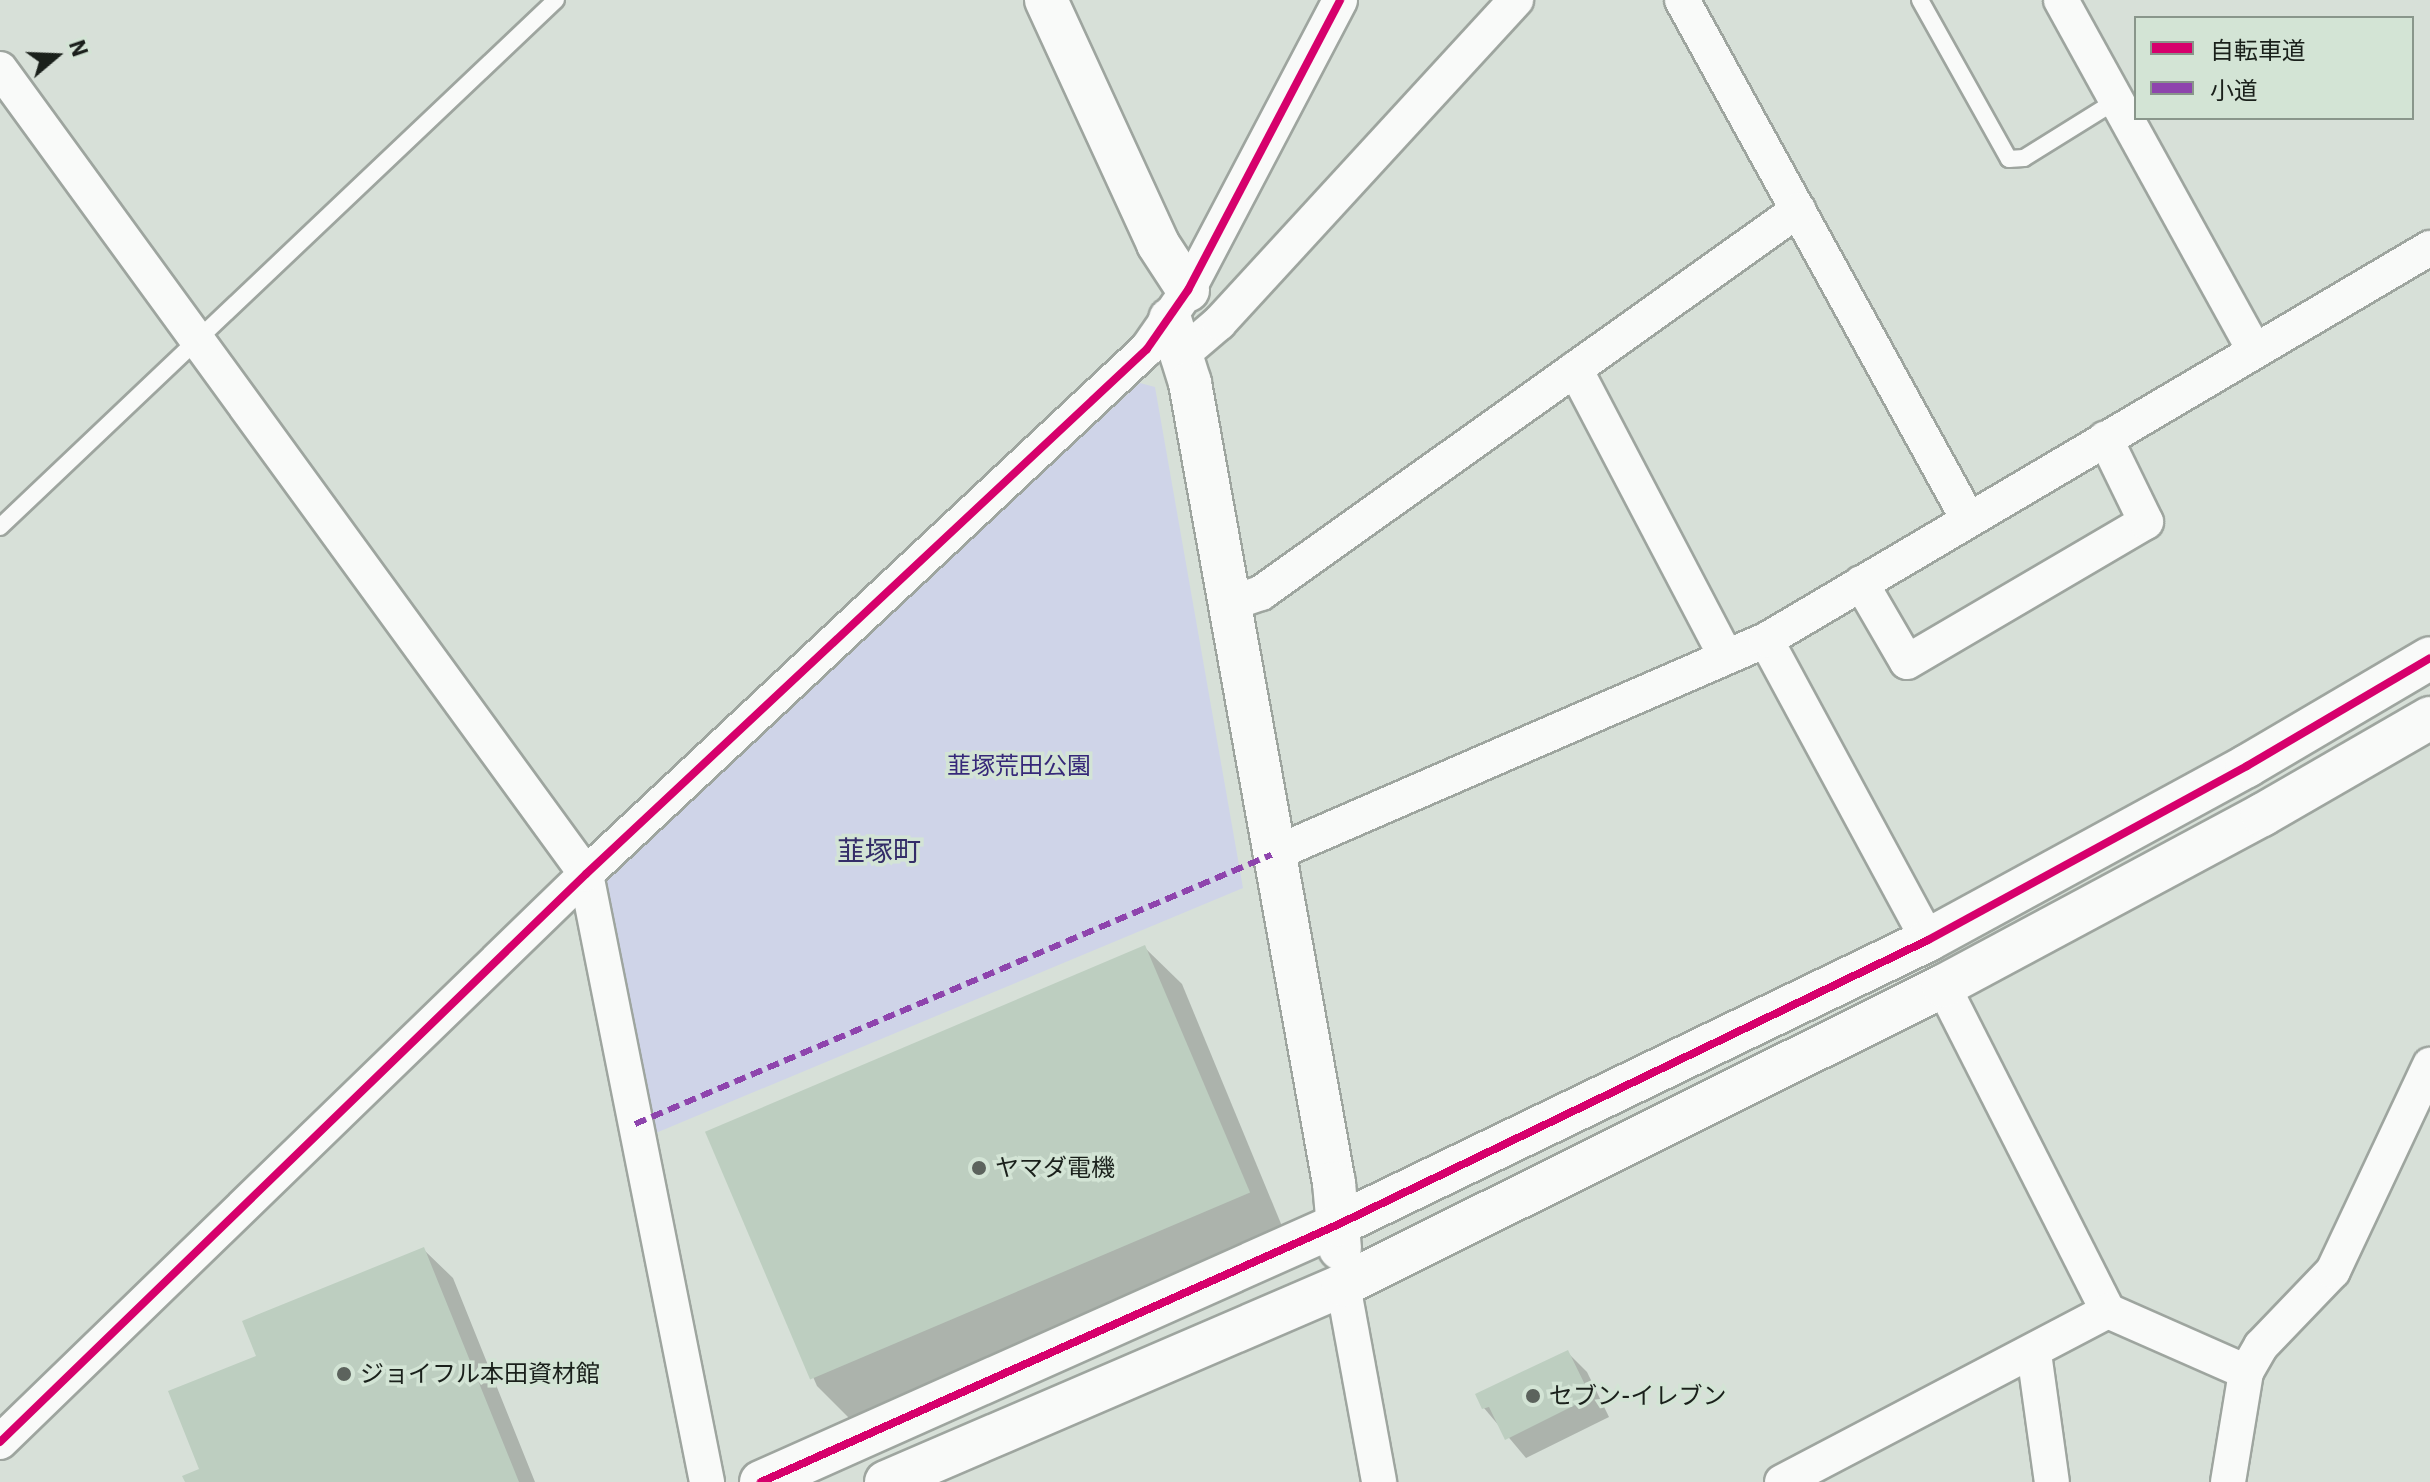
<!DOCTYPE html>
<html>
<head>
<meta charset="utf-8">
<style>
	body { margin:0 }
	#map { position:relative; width:2430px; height:1482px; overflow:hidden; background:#d7e0d8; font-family:"IBM Plex Sans","Noto Sans JP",sans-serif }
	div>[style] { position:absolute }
	.green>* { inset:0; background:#cfd4e8 }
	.shadow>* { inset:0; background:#0003 }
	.building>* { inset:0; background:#bdcec0; transform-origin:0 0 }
	.roads { filter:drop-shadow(2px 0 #9ea59f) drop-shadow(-2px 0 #9ea59f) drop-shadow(0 2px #9ea59f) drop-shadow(0 -2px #9ea59f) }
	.service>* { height:16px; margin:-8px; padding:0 8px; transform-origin:8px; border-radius:8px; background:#f9faf9 }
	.minor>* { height:34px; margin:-17px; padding:0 17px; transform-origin:17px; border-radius:17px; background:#f9faf9 }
	.tertiary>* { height:42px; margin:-21px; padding:0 21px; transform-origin:21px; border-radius:21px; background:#f9faf9 }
	.quiet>* { height:6px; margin-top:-3px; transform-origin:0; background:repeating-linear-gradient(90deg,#8e44ad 0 12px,transparent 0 18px) }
	.cycleway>* { height:8px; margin:-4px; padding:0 4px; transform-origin:4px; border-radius:4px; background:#d6006c }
	.dots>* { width:22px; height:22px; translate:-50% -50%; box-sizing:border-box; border:4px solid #d3e4d5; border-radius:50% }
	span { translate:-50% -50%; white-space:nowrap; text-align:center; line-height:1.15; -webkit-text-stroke:7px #d3e4d5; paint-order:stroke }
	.park-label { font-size:24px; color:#362879 }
	.poi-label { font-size:24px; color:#1a201b }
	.left { translate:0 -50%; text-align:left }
	.quarter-label { font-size:28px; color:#342d68 }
	.legend { position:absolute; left:2134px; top:16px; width:280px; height:104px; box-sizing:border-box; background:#d3e4d5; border:2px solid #89968b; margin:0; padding:10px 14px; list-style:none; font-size:24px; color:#1a201b }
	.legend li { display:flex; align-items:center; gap:16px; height:40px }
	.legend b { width:40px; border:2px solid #89968b }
	.north { position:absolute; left:16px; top:16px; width:80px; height:80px; -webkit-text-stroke:6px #d3e4d5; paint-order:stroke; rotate:71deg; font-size:22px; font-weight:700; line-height:32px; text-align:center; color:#1a201b }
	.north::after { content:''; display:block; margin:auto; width:28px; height:36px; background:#1a201b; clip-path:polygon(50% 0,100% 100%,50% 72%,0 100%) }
</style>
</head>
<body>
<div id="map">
	<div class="green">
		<i style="clip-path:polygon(1140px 383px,1155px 387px,1243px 888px,651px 1135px,602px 878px)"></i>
	</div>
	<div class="shadow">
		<i style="clip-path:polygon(1144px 947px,1182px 984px,1284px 1231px,854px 1423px,817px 1386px,712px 1143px)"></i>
		<i style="clip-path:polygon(424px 1250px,453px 1278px,535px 1482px,187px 1482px,202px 1470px,259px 1357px)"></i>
		<i style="clip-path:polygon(1568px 1353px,1587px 1372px,1609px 1417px,1526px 1458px,1484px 1408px)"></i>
	</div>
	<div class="building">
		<i style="left:1145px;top:945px;width:269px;height:478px;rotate:67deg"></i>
		<i style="clip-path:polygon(424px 1247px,519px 1482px,185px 1482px,182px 1476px,199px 1469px,168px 1391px,256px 1356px,242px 1321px)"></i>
		<i style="clip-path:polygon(1568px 1350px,1591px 1397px,1505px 1440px,1489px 1407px,1482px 1409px,1475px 1394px)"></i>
	</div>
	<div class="roads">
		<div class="service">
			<i style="left:1920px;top:0;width:182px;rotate:60.8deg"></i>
			<i style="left:2009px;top:159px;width:15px;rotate:-4deg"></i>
			<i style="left:2024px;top:158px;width:110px;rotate:-31.9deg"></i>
			<i style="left:0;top:527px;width:766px;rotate:-43.47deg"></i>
		</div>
		<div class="minor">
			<i style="left:1682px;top:0;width:593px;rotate:61.14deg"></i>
			<i style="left:2061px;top:0;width:399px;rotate:61.1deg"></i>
			<i style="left:0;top:69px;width:996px;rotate:53.95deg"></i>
			<i style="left:586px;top:874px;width:620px;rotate:78.74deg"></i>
			<i style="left:1185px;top:352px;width:45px;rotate:-40.5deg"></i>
			<i style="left:1219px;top:323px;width:439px;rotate:-47.4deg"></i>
			<i style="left:1575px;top:369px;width:323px;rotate:62.3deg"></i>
			<i style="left:1861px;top:583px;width:91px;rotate:59.8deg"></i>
			<i style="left:1907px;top:662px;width:277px;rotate:-30.4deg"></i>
			<i style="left:2146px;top:522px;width:93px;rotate:-116deg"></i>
			<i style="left:1229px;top:604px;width:34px;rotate:-19deg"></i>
			<i style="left:1261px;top:593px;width:660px;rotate:-35.5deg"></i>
			<i style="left:1766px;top:640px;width:341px;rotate:61.6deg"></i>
			<i style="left:1271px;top:855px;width:540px;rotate:-23.48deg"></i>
			<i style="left:1766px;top:640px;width:771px;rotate:-30.56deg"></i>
			<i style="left:1943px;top:986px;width:364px;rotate:63.1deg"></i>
			<i style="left:2108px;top:1311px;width:151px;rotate:23.8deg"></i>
			<i style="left:1343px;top:1285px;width:200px;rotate:79.6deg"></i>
			<i style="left:2034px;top:1353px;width:130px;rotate:82.1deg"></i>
			<i style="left:0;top:1442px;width:816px;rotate:-44.11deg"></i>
			<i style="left:586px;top:874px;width:768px;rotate:-43.1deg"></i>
			<i style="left:1147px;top:349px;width:72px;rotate:-55.2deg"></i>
			<i style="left:1188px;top:290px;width:327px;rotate:-62.3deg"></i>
			<i style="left:1782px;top:1482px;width:368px;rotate:-27.7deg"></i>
			<i style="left:2228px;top:1482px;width:111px;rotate:-80.7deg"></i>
			<i style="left:2246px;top:1372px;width:30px;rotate:-60deg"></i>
			<i style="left:2261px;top:1346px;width:104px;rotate:-46.2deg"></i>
			<i style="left:2333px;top:1271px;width:228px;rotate:-64.8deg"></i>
		</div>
		<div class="tertiary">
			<i style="left:1046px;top:0;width:268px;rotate:65.3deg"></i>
			<i style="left:1158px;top:244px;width:55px;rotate:56.9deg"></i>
			<i style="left:1170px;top:319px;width:67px;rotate:72.6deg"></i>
			<i style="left:1190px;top:383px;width:813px;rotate:79.8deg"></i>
			<i style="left:1334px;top:1183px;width:66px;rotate:84.8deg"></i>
			<i style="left:761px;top:1482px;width:631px;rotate:-24.05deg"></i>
			<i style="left:1337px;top:1225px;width:656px;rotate:-25.74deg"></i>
			<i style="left:1928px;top:940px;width:363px;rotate:-28.6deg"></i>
			<i style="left:2247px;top:766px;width:212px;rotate:-30.5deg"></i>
			<i style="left:886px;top:1482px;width:498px;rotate:-23.3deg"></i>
			<i style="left:1343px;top:1285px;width:670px;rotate:-26.49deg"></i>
			<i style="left:1943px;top:986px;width:362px;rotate:-28.2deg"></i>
			<i style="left:2262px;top:815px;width:194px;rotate:-30deg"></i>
		</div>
	</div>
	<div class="quiet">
		<i style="left:635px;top:1124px;width:691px;rotate:-22.93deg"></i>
	</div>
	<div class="cycleway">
		<i style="left:0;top:1442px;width:816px;rotate:-44.11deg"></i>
		<i style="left:586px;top:874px;width:768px;rotate:-43.1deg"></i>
		<i style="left:1147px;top:349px;width:72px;rotate:-55.2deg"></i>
		<i style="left:1188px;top:290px;width:327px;rotate:-62.3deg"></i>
		<i style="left:761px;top:1482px;width:631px;rotate:-24.05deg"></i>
		<i style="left:1337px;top:1225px;width:656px;rotate:-25.74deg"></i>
		<i style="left:1928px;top:940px;width:363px;rotate:-28.6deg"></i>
		<i style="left:2247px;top:766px;width:212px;rotate:-30.5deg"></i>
	</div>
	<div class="dots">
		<i style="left:979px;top:1168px;background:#5c635d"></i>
		<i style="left:344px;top:1374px;background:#5c635d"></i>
		<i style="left:1533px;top:1396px;background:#5c635d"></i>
	</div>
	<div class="park-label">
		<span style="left:1019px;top:766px">韮塚荒田公園</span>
	</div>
	<div class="poi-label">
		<span class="left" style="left:995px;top:1168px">ヤマダ電機</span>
		<span class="left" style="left:360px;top:1374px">ジョイフル本田資材館</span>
		<span class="left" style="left:1549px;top:1396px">セブン-イレブン</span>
	</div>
	<div class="quarter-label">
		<span style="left:879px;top:851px">韮塚町</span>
	</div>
	<ul class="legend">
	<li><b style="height:10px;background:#d6006c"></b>自転車道</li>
	<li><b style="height:10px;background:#8e44ad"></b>小道</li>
	</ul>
	<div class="north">N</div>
</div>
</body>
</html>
